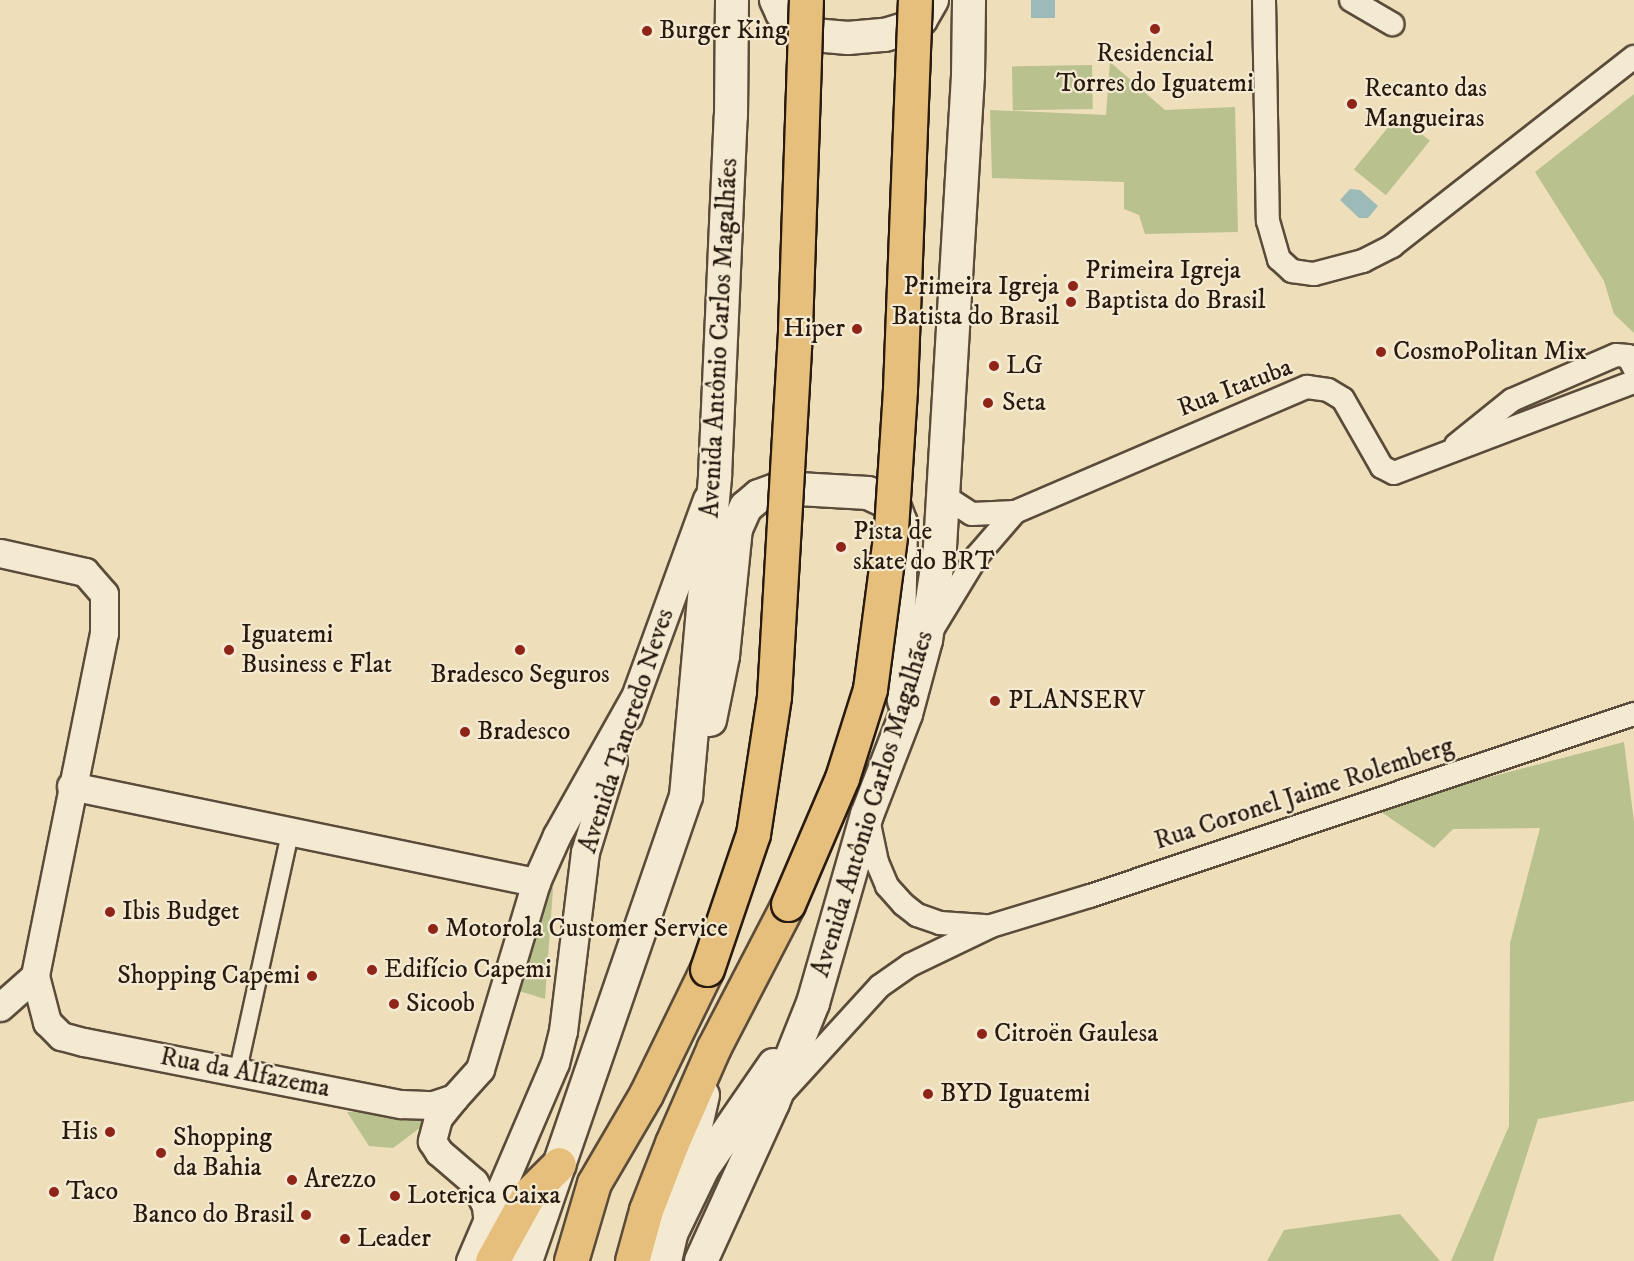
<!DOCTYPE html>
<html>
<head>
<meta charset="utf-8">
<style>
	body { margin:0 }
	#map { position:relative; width:1634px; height:1261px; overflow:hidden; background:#eedeb9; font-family:"IM FELL DW Pica",serif }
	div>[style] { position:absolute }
	.green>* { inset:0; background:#b9c18f; transform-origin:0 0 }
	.water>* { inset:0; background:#9cbab8; transform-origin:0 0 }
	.roads { filter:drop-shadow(2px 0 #5a4b3a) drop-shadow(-2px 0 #5a4b3a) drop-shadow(0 2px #5a4b3a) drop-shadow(0 -2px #5a4b3a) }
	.pedestrian>* { height:16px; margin:-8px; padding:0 8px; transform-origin:8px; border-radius:8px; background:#f4ead2 }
	.minor>* { height:22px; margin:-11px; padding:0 11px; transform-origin:11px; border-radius:11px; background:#f4ead2 }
	.tertiary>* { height:27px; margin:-13.5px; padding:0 13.5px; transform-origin:13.5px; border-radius:13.5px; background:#f4ead2 }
	.secondary>* { height:32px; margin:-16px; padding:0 16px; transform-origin:16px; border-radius:16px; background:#f4ead2 }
	.primary>* { height:33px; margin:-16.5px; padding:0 16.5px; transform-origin:16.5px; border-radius:16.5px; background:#e7bf7c }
	.bridges { filter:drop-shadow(2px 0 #281a0f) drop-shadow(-2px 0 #281a0f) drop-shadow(0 2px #281a0f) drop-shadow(0 -2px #281a0f) }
	.primary-bridge>* { height:33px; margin:-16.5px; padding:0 16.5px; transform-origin:16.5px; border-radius:16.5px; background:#e7bf7c }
	.dots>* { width:16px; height:16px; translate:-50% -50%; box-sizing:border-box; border:3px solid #f4ead2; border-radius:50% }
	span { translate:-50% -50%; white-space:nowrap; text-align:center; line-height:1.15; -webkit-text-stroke:4.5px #f4ead2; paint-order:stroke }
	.poi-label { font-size:26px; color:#281a0f }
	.left { translate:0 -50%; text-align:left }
	.right { translate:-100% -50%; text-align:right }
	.street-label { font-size:26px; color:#281a0f }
</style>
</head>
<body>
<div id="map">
	<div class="green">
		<i style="clip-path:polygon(1110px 62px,1165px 110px,1235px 107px,1238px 232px,1145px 234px,1139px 215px,1124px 209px,1124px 182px,992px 178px,990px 110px,1106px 115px)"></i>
		<i style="left:1092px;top:65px;width:44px;height:80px;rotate:89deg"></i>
		<i style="clip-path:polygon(1634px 94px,1634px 333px,1614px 314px,1604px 281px,1535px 172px)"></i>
		<i style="left:1398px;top:115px;width:41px;height:70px;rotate:39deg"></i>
		<i style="clip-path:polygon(1624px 742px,1634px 822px,1634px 1101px,1538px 1119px,1493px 1261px,1451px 1261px,1509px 1126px,1510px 943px,1540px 828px,1453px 829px,1434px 848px,1374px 807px)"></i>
		<i style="clip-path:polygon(556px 847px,545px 999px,519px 991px,509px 992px)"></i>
		<i style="clip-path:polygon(347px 1112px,427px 1113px,429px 1121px,393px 1148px,369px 1146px)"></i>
		<i style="clip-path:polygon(1400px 1214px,1440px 1261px,1267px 1261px,1284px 1230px)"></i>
	</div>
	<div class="water">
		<i style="left:1031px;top:0;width:24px;height:18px"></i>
		<i style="clip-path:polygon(1350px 189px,1360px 190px,1378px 206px,1368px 218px,1359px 218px,1340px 200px)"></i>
	</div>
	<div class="roads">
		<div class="pedestrian">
			<i style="left:238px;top:1070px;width:247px;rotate:-77.6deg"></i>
		</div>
		<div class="minor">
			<i style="left:1264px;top:0;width:221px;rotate:89deg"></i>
			<i style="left:1268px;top:221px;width:40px;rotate:74deg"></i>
			<i style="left:1279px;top:259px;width:18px;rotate:43deg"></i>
			<i style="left:1292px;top:271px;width:22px;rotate:8deg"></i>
			<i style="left:1314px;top:274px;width:51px;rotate:-14.9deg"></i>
			<i style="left:1363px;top:261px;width:33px;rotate:-27deg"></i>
			<i style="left:1392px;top:246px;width:307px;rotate:-38deg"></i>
			<i style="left:1351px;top:0;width:48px;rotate:30.3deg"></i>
			<i style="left:1456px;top:445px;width:72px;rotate:-38.8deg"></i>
			<i style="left:1512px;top:400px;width:113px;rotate:-23.4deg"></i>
			<i style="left:1616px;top:355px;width:12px;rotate:5deg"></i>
			<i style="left:1628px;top:356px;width:13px;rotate:63deg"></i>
			<i style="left:944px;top:496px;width:33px;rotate:33deg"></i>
			<i style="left:972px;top:514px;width:43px;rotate:-2.7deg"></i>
			<i style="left:1015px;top:512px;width:318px;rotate:-23.2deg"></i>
			<i style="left:1307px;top:387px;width:21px;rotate:8deg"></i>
			<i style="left:1328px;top:390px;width:17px;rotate:31deg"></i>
			<i style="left:1343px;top:399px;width:78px;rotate:60.2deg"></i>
			<i style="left:1382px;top:467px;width:13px;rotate:27deg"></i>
			<i style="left:1394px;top:473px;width:257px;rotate:-20.8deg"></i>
			<i style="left:932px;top:630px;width:87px;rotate:-58.7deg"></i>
			<i style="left:977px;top:556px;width:58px;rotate:-49.2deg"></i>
			<i style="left:868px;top:819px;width:44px;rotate:78.2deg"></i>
			<i style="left:877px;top:862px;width:26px;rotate:67deg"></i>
			<i style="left:887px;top:886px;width:24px;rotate:48deg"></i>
			<i style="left:903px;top:904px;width:18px;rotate:38deg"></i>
			<i style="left:917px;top:915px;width:24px;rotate:19deg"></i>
			<i style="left:940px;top:923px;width:44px;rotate:3.9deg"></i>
			<i style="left:784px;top:1091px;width:142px;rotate:-47.6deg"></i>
			<i style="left:880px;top:986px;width:37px;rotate:-35deg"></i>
			<i style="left:910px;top:965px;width:90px;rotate:-25.7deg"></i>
			<i style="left:991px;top:926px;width:103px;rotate:-16.9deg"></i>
			<i style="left:1090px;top:896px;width:574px;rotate:-18.5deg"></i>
		</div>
		<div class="tertiary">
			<i style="left:0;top:553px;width:87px;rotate:12.6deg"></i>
			<i style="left:85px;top:572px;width:29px;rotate:49deg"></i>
			<i style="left:104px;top:594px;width:39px;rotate:90deg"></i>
			<i style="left:104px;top:633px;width:350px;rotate:101.4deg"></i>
			<i style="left:35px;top:976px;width:48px;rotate:75.4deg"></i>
			<i style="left:47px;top:1022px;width:20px;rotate:45deg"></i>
			<i style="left:61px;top:1036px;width:24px;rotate:15deg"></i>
			<i style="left:84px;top:1042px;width:323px;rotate:11.1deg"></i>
			<i style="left:401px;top:1104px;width:32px;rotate:2deg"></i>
			<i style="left:433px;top:1105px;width:22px;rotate:-18deg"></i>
			<i style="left:454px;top:1098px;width:39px;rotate:-48deg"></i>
			<i style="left:480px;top:1069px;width:195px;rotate:-73.3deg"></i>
			<i style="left:536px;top:882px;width:51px;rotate:-65.9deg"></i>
			<i style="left:557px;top:835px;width:155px;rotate:-60.6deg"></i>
			<i style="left:628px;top:716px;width:231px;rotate:-70deg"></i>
			<i style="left:71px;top:786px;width:475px;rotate:11.7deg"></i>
			<i style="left:0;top:1007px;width:47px;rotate:-41.5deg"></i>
			<i style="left:454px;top:1098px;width:26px;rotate:129deg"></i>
			<i style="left:438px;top:1118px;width:24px;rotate:105deg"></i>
			<i style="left:432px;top:1141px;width:13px;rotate:58deg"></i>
			<i style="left:439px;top:1152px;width:46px;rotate:40.6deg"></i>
			<i style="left:474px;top:1182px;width:27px;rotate:63deg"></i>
			<i style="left:486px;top:1206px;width:18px;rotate:84deg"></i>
			<i style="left:470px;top:1261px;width:215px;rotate:-66.8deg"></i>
			<i style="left:555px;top:1063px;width:33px;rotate:-76deg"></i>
			<i style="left:563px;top:1031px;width:180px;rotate:-83deg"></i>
			<i style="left:585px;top:852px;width:95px;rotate:-72.9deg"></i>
		</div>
		<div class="secondary">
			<i style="left:776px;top:0;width:14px;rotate:65deg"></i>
			<i style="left:782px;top:13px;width:22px;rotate:43deg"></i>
			<i style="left:798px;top:28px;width:17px;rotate:24deg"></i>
			<i style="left:814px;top:35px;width:34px;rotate:5deg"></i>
			<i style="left:848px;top:38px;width:37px;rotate:-5deg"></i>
			<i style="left:885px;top:35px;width:21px;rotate:-17deg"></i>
			<i style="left:905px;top:29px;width:19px;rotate:-32deg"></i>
			<i style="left:921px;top:19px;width:22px;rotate:-60deg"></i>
			<i style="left:710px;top:720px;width:65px;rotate:-78.5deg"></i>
			<i style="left:723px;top:656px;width:128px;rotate:-84.2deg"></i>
			<i style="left:736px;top:529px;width:24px;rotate:-66deg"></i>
			<i style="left:746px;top:507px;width:17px;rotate:-40deg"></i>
			<i style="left:759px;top:496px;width:23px;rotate:-20deg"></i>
			<i style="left:781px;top:488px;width:87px;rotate:3.3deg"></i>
			<i style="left:868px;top:493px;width:29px;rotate:25deg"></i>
			<i style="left:894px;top:505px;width:19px;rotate:69deg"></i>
			<i style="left:901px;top:523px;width:112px;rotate:91deg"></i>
			<i style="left:899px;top:635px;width:66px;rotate:85.7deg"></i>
			<i style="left:669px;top:1238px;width:78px;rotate:-64.1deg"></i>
			<i style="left:703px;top:1168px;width:125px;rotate:-55.4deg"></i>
			<i style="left:526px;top:1261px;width:492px;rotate:-71deg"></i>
			<i style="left:686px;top:796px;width:321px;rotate:-84.8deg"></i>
			<i style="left:715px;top:476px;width:360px;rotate:-87.5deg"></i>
			<i style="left:731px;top:116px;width:116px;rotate:-89.5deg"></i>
			<i style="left:665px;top:1261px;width:170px;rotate:-77.1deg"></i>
			<i style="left:701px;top:1261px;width:174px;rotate:-65.5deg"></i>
			<i style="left:773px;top:1103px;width:108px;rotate:-68.2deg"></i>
			<i style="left:813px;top:1003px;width:196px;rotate:-74deg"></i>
			<i style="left:867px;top:815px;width:108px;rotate:-68.9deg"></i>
			<i style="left:906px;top:714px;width:77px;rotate:-74.9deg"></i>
			<i style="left:926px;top:640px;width:94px;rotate:-81.4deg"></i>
			<i style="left:940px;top:547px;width:473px;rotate:-86.6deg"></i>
			<i style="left:968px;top:75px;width:75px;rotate:-89.2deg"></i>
		</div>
		<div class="primary">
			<i style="left:492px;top:1261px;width:77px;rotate:-61.1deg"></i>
			<i style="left:529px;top:1194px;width:42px;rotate:-45deg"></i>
			<i style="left:571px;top:1261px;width:81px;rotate:-73.6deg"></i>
			<i style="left:594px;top:1183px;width:103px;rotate:-59.7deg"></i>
			<i style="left:646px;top:1094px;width:139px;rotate:-64deg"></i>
			<i style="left:632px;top:1261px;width:53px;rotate:-74.6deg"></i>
			<i style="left:646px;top:1210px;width:72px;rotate:-68.8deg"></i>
			<i style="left:672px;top:1143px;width:105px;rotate:-66.4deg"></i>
			<i style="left:714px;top:1047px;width:161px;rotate:-62.6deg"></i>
		</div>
	</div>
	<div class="bridges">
		<div class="primary-bridge">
			<i style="left:788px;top:904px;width:137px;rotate:-66.8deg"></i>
			<i style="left:842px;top:778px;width:93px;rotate:-72.5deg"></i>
			<i style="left:870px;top:689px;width:161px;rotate:-82.5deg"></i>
			<i style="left:891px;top:529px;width:140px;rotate:-86.3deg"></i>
			<i style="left:900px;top:389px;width:389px;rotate:-87.8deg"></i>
			<i style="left:707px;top:969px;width:143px;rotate:-71.2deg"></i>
			<i style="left:753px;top:834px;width:140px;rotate:-81.3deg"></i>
			<i style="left:774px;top:696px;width:367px;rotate:-86.7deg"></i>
			<i style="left:795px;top:330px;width:330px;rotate:-88.1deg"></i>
		</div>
	</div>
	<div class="dots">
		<i style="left:1155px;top:29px;background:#8f2418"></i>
		<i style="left:647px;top:31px;background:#8f2418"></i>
		<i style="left:1352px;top:104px;background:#8f2418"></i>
		<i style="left:1073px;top:286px;background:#8f2418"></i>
		<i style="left:1071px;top:302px;background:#8f2418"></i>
		<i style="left:857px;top:329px;background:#8f2418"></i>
		<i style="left:1381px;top:352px;background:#8f2418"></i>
		<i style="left:994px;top:366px;background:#8f2418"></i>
		<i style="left:988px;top:403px;background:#8f2418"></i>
		<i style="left:841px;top:547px;background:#8f2418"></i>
		<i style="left:229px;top:650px;background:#8f2418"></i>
		<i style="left:520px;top:650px;background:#8f2418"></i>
		<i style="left:995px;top:701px;background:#8f2418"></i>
		<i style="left:465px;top:732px;background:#8f2418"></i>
		<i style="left:110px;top:912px;background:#8f2418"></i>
		<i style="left:433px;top:929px;background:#8f2418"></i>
		<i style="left:372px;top:970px;background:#8f2418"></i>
		<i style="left:312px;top:976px;background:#8f2418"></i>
		<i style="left:394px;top:1004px;background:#8f2418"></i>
		<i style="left:982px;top:1034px;background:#8f2418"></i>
		<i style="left:928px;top:1094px;background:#8f2418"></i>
		<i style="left:110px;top:1132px;background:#8f2418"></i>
		<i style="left:161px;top:1153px;background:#8f2418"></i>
		<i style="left:292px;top:1180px;background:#8f2418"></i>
		<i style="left:54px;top:1192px;background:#8f2418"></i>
		<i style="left:395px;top:1196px;background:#8f2418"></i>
		<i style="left:306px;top:1215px;background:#8f2418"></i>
		<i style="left:345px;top:1239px;background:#8f2418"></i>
	</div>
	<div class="poi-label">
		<span class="left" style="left:659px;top:31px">Burger King</span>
		<span style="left:1155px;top:69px">Residencial<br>Torres do Iguatemi</span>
		<span class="left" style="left:1364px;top:104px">Recanto das<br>Mangueiras</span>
		<span class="left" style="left:1085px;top:286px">Primeira Igreja<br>Baptista do Brasil</span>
		<span class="right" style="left:1059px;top:302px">Primeira Igreja<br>Batista do Brasil</span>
		<span class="right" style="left:845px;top:329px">Hiper</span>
		<span class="left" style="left:1393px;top:352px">CosmoPolitan Mix</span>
		<span class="left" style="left:1006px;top:366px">LG</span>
		<span class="left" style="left:1002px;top:403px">Seta</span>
		<span class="left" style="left:853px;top:547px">Pista de<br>skate do BRT</span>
		<span class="left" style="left:241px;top:650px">Iguatemi<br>Business e Flat</span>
		<span style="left:520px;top:675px">Bradesco Seguros</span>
		<span class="left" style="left:1008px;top:701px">PLANSERV</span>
		<span class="left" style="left:477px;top:732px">Bradesco</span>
		<span class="left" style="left:122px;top:912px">Ibis Budget</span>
		<span class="left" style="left:445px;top:929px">Motorola Customer Service</span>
		<span class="left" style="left:384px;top:970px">Edifício Capemi</span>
		<span class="right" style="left:300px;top:976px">Shopping Capemi</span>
		<span class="left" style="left:406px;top:1004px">Sicoob</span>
		<span class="left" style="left:994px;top:1034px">Citroën Gaulesa</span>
		<span class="left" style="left:940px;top:1094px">BYD Iguatemi</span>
		<span class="right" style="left:98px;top:1132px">His</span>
		<span class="left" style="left:173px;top:1153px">Shopping<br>da Bahia</span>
		<span class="left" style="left:304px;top:1180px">Arezzo</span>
		<span class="left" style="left:66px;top:1192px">Taco</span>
		<span class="left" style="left:407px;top:1196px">Loterica Caixa</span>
		<span class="right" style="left:294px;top:1215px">Banco do Brasil</span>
		<span class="left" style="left:357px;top:1239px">Leader</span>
	</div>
	<div class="street-label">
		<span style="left:720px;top:338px;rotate:-87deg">Avenida Antônio Carlos Magalhães</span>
		<span style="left:1235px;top:388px;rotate:-21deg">Rua Itatuba</span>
		<span style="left:627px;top:731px;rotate:-72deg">Avenida Tancredo Neves</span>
		<span style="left:1304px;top:794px;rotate:-18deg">Rua Coronel Jaime Rolemberg</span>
		<span style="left:873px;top:804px;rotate:-73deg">Avenida Antônio Carlos Magalhães</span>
		<span style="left:245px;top:1073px;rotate:11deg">Rua da Alfazema</span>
	</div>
</div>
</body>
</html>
